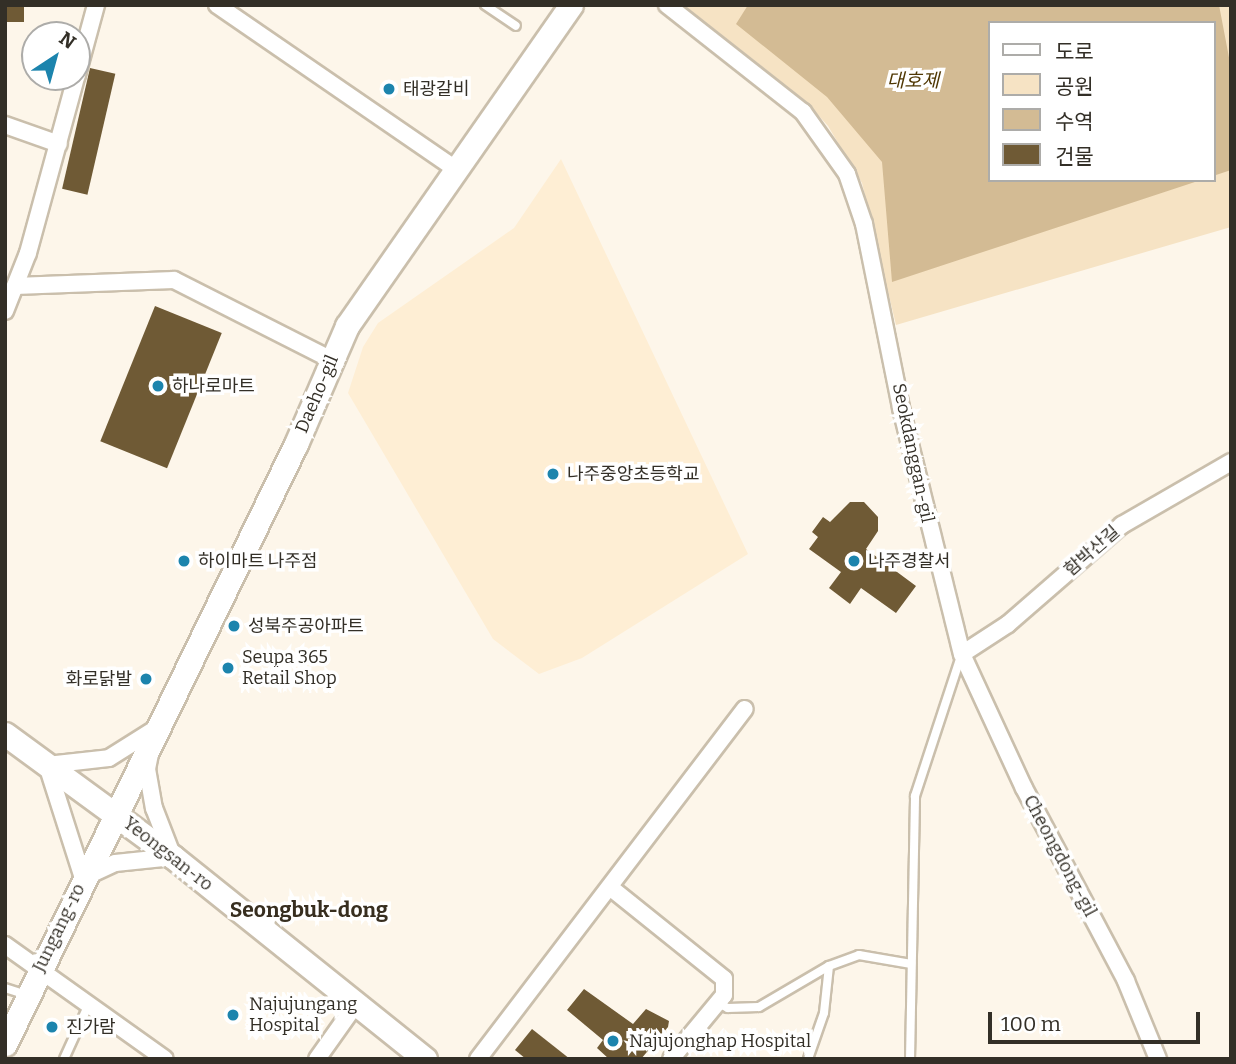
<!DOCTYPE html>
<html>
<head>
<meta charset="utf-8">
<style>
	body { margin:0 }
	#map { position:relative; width:1236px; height:1064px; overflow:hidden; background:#fdf6ea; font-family:Bitter,"Noto Sans KR",serif }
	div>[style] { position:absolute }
	.built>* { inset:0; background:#feeed4 }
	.green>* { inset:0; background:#f6e3c4 }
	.water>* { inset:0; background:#d3bb94 }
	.building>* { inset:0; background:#6f5a35; transform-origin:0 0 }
	.roads { filter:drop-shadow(2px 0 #cabfac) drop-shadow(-2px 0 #cabfac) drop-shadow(0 2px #cabfac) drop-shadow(0 -2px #cabfac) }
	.lane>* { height:8px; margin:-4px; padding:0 4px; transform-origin:4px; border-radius:4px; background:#fff }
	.street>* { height:16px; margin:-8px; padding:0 8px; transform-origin:8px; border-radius:8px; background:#fff }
	.secondary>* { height:23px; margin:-11.5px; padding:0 11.5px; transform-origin:11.5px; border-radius:11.5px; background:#fff }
	.dots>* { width:19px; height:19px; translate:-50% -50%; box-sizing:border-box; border:4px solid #fff; border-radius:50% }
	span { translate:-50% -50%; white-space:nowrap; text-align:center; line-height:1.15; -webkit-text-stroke:7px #fff; paint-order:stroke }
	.poi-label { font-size:18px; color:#332f27 }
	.left { translate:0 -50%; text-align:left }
	.right { translate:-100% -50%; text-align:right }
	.street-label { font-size:18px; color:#332f27 }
	.water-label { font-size:19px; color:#503804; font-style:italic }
	.quarter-label { font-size:21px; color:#372e1f; font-weight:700 }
	.frame { position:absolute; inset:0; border:7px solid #332f27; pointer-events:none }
	.legend { position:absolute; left:988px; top:21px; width:228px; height:161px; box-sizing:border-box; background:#fff; border:2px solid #adaca9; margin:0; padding:9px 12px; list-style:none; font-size:21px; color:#332f27 }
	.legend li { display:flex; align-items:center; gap:14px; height:35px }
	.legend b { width:35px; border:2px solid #adaca9 }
	.north { position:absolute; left:21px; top:21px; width:70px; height:70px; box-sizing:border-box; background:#fff; border:2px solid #adaca9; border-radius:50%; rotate:36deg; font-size:19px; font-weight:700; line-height:28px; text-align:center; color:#332f27 }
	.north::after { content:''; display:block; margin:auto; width:24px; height:32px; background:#1c84ad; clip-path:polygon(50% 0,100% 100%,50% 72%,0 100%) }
	.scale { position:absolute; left:988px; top:1012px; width:212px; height:32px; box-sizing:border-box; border:4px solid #332f27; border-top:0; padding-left:9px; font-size:21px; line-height:24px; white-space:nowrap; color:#332f27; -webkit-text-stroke:5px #fff; paint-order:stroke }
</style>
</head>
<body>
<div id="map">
	<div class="built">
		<i style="clip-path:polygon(561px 159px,748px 554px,582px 658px,539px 674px,493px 639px,348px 393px,363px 347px,378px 323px,514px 228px)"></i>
	</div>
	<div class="green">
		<i style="clip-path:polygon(evenodd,674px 5px,1231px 5px,1231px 227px,896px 325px,862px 183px,828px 126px,810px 106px,674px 5px,989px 23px,1213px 23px,1213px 180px,989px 180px,989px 23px)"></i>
	</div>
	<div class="water">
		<i style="clip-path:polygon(748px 5px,1219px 5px,1231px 68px,1231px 170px,1213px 176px,1213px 23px,989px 23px,989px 180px,1201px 180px,892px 282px,882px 162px,827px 97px,736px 24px)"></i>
	</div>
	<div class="building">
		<i style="left:5px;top:5px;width:19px;height:17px"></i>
		<i style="left:90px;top:68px;width:26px;height:124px;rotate:13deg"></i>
		<i style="left:155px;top:306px;width:72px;height:146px;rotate:22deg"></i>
		<i style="clip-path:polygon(850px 502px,864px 502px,878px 517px,878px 531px,866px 549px,916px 586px,896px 613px,861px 588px,850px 604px,829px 588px,841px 572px,809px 549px,818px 537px,812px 532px,823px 517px,830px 522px)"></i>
		<i style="clip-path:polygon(584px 989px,633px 1024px,646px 1009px,669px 1021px,668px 1027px,641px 1059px,609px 1059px,597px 1048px,603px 1040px,567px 1010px)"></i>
		<i style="clip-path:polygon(532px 1029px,570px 1059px,526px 1059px,515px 1050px)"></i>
	</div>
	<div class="roads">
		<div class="lane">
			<i style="left:485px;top:5px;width:37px;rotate:34deg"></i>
			<i style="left:829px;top:966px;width:32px;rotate:-20deg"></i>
			<i style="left:859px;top:955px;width:53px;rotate:9.8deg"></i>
			<i style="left:5px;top:988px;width:22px;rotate:18deg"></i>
			<i style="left:718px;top:1003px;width:11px;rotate:27deg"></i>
			<i style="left:728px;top:1008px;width:31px;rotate:-2deg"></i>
			<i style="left:759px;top:1007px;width:81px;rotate:-30.4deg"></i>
			<i style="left:829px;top:966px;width:47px;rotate:96.1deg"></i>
			<i style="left:824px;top:1013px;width:49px;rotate:109.2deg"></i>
			<i style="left:64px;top:1059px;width:60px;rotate:-65.6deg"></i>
			<i style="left:910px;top:1059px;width:263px;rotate:-88.9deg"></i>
			<i style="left:915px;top:796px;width:147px;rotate:-71.8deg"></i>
		</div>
		<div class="street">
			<i style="left:217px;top:5px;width:288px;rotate:34.5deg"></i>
			<i style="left:667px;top:5px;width:173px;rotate:38.2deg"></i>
			<i style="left:803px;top:112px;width:76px;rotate:54.6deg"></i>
			<i style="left:847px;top:174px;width:53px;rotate:71.2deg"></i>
			<i style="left:864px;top:224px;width:188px;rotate:78.6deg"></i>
			<i style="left:901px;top:408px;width:253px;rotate:76.1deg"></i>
			<i style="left:962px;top:654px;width:148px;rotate:65.2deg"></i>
			<i style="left:1024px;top:788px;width:218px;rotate:62.1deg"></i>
			<i style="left:1126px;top:981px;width:84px;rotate:67.7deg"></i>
			<i style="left:77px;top:75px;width:73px;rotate:-74.8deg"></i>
			<i style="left:5px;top:125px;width:57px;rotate:19.4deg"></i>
			<i style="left:15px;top:286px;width:159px;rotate:-2.2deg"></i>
			<i style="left:174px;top:280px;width:177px;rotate:26.9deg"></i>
			<i style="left:5px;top:311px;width:62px;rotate:-68.4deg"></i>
			<i style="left:28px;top:253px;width:182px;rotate:-74.7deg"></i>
			<i style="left:962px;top:654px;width:55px;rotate:-33.1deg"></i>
			<i style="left:1008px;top:624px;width:151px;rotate:-41deg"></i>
			<i style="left:1122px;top:525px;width:126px;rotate:-30deg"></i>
			<i style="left:155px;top:729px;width:41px;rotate:101.3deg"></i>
			<i style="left:147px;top:769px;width:40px;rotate:80deg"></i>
			<i style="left:154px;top:808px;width:53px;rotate:68.8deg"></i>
			<i style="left:173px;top:857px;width:58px;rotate:174.1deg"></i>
			<i style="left:115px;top:863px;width:35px;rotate:155deg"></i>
			<i style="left:83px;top:878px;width:119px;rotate:-107.7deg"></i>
			<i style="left:47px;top:765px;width:62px;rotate:-6.4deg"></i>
			<i style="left:109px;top:758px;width:54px;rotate:-32.2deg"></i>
			<i style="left:611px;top:888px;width:145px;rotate:38.8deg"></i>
			<i style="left:724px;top:979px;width:16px;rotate:90deg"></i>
			<i style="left:724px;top:995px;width:83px;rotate:129.6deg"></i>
			<i style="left:5px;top:945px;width:196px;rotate:35.5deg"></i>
			<i style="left:317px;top:1059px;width:67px;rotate:-54.7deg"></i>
			<i style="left:478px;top:1059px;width:440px;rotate:-52.7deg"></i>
		</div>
		<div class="secondary">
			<i style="left:5px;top:734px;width:208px;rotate:36.2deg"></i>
			<i style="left:173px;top:857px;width:323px;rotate:38.7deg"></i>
			<i style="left:5px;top:1044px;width:667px;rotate:-64.13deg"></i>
			<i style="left:296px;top:444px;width:129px;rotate:-66.6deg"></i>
			<i style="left:347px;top:326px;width:391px;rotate:-55.1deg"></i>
		</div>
	</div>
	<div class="dots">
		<i style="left:389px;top:89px;background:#1c84ad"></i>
		<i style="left:158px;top:386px;background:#1c84ad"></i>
		<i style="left:553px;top:474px;background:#1c84ad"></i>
		<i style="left:184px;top:561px;background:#1c84ad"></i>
		<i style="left:854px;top:561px;background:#1c84ad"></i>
		<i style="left:234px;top:626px;background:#1c84ad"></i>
		<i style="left:228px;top:668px;background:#1c84ad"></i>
		<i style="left:146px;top:679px;background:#1c84ad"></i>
		<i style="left:233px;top:1015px;background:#1c84ad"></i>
		<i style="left:52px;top:1027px;background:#1c84ad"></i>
		<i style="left:613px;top:1041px;background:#1c84ad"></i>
	</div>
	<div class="poi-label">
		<span class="left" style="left:403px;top:89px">태광갈비</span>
		<span class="left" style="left:172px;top:386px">하나로마트</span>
		<span class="left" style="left:567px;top:474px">나주중앙초등학교</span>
		<span class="left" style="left:198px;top:561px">하이마트 나주점</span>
		<span class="left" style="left:868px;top:561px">나주경찰서</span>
		<span class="left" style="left:248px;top:626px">성북주공아파트</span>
		<span class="left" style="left:242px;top:668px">Seupa 365<br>Retail Shop</span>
		<span class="right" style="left:132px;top:679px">화로닭발</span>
		<span class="left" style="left:249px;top:1015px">Najujungang<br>Hospital</span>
		<span class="left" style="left:66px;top:1027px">진가람</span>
		<span class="left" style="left:629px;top:1041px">Najujonghap Hospital</span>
	</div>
	<div class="street-label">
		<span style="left:317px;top:394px;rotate:-67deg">Daeho-gil</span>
		<span style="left:913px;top:453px;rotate:78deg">Seokdanggan-gil</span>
		<span style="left:1092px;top:551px;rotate:-41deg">함박산길</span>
		<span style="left:168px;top:854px;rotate:38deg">Yeongsan-ro</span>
		<span style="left:1060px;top:856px;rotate:62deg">Cheongdong-gil</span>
		<span style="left:59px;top:928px;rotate:-64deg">Jungang-ro</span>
	</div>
	<div class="water-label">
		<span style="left:913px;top:81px">대호제</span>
	</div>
	<div class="quarter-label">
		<span style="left:309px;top:910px">Seongbuk-dong</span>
	</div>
	<div class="frame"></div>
	<ul class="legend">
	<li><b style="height:9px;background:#fff"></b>도로</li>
	<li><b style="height:19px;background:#f6e3c4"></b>공원</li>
	<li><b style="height:19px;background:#d3bb94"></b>수역</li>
	<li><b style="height:19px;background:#6f5a35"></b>건물</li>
	</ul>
	<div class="north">N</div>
	<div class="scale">100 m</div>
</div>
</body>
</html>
